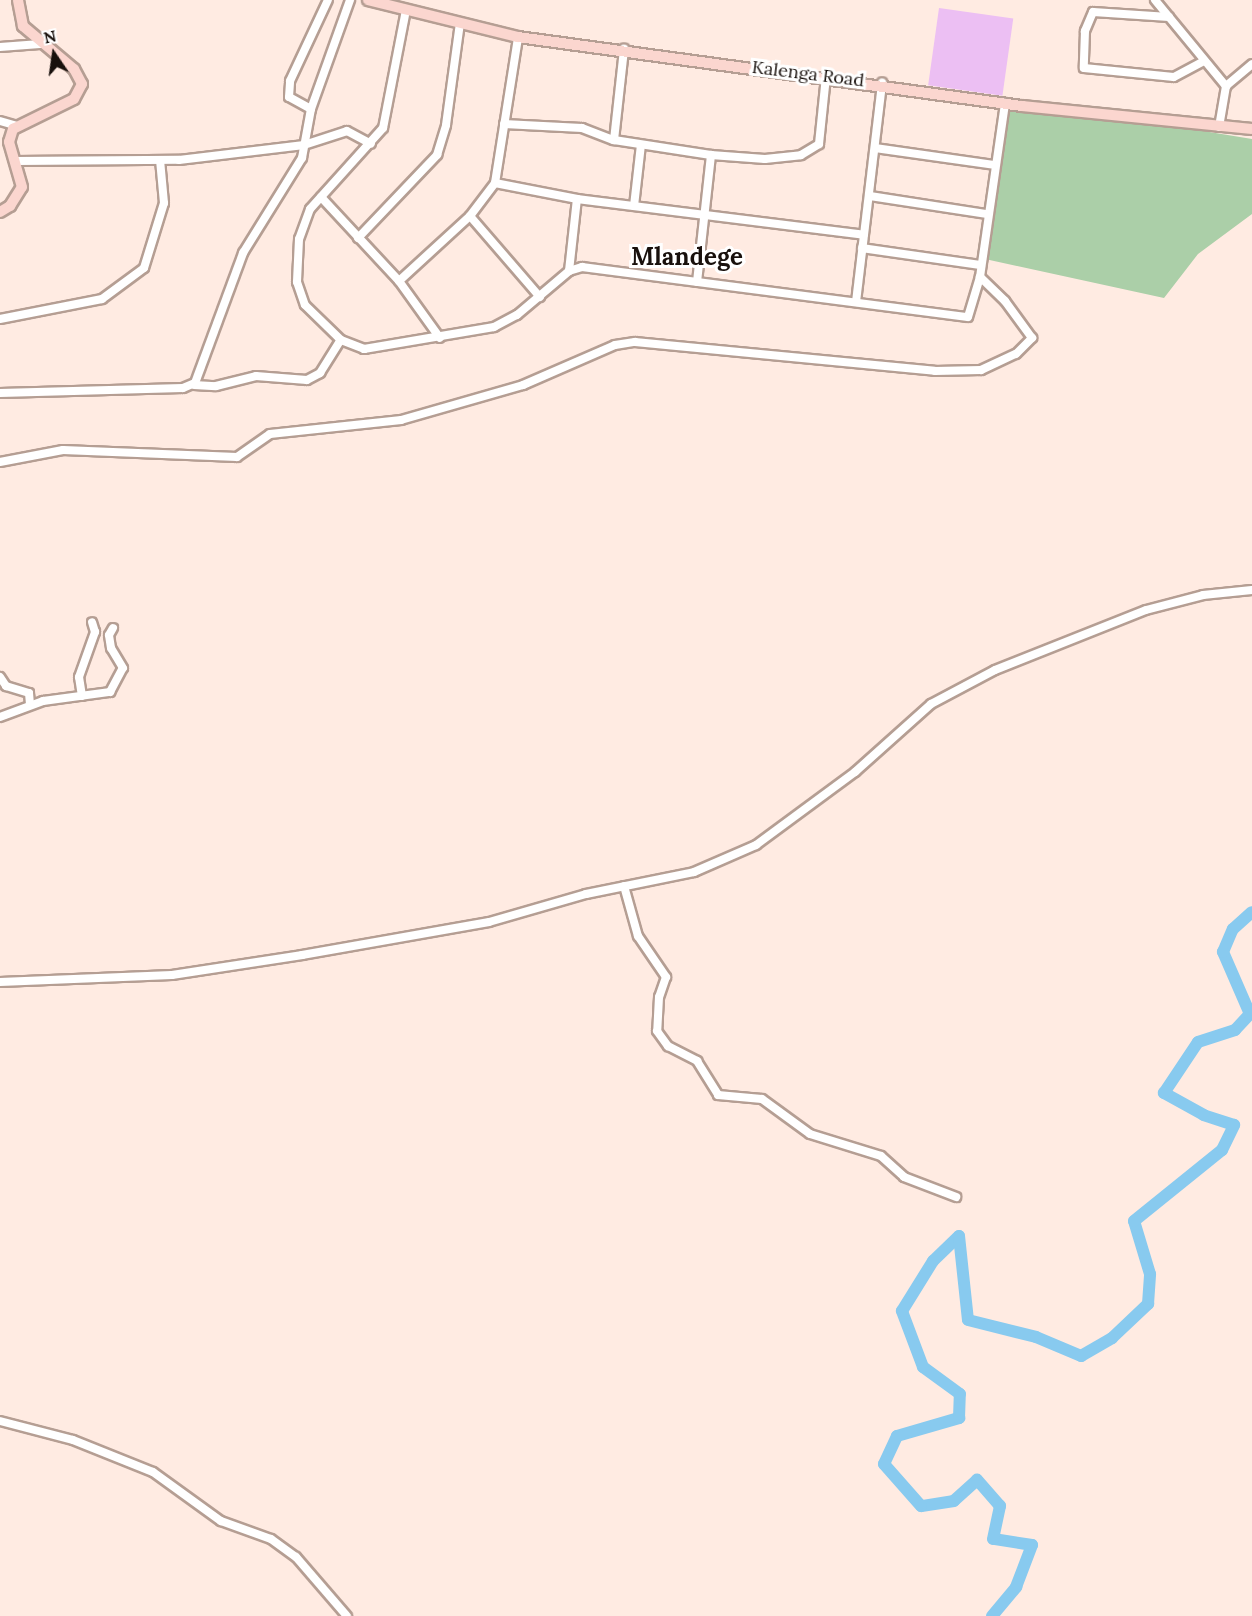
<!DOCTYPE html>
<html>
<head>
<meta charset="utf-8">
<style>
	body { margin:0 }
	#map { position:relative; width:1252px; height:1616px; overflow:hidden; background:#ffebe2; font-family:Lora,serif }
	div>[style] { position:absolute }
	.green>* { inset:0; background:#abcfa8 }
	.river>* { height:12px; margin:-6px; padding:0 6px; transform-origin:6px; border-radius:6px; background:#88caef }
	.building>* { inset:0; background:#ecbff3; transform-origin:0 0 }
	.roads { filter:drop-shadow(2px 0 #b59e93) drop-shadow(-2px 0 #b59e93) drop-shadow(0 2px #b59e93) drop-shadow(0 -2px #b59e93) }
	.minor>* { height:8px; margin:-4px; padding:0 4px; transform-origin:4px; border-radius:4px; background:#fff }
	.major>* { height:10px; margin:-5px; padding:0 5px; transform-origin:5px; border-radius:5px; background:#fbd6cf }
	span { translate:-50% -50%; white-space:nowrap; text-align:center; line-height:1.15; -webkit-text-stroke:6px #fff; paint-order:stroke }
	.street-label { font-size:18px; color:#18100c }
	.district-label { font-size:24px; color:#18100c; font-weight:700 }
	.north { position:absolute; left:24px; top:24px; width:60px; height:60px; -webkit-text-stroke:4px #fff; paint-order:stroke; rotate:347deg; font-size:16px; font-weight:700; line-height:24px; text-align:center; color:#18100c }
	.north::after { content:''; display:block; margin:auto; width:21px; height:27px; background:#18100c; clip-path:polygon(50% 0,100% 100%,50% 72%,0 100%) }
</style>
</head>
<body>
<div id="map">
	<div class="green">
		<i style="clip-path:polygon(1008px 99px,1252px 139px,1252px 214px,1198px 254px,1164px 298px,985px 259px)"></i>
	</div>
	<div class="river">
		<i style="left:992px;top:1616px;width:38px;rotate:-50deg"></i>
		<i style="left:1016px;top:1587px;width:45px;rotate:-69.1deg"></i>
		<i style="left:1032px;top:1545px;width:39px;rotate:-171deg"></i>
		<i style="left:993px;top:1539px;width:34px;rotate:-78deg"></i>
		<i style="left:1000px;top:1506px;width:35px;rotate:-131deg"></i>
		<i style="left:977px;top:1480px;width:31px;rotate:138deg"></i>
		<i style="left:954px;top:1501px;width:33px;rotate:171deg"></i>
		<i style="left:921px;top:1506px;width:56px;rotate:-131.4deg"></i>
		<i style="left:884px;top:1464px;width:31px;rotate:-65deg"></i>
		<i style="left:897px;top:1436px;width:65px;rotate:-16.2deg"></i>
		<i style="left:959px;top:1418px;width:24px;rotate:-88deg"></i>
		<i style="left:960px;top:1394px;width:46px;rotate:-143.9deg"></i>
		<i style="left:923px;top:1367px;width:60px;rotate:-110.6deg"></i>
		<i style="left:902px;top:1311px;width:59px;rotate:-58.2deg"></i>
		<i style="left:933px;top:1261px;width:36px;rotate:-44deg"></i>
		<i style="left:959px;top:1236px;width:84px;rotate:83.9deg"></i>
		<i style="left:968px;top:1320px;width:70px;rotate:14deg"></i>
		<i style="left:1036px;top:1337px;width:49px;rotate:22.9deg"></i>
		<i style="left:1081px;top:1356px;width:36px;rotate:-30deg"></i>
		<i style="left:1112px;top:1338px;width:50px;rotate:-43.4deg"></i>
		<i style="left:1148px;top:1304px;width:30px;rotate:-86deg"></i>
		<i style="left:1150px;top:1274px;width:55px;rotate:-106.8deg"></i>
		<i style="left:1134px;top:1221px;width:113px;rotate:-38.9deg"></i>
		<i style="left:1222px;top:1150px;width:28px;rotate:-64deg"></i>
		<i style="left:1234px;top:1125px;width:32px;rotate:-162deg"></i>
		<i style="left:1204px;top:1115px;width:46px;rotate:-151.2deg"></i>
		<i style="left:1164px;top:1093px;width:61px;rotate:-56.3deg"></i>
		<i style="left:1198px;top:1042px;width:39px;rotate:-18deg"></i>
		<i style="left:1235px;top:1030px;width:22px;rotate:-47deg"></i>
		<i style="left:1250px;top:1014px;width:68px;rotate:-113.5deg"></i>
		<i style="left:1223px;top:952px;width:25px;rotate:-67deg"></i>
		<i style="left:1233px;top:929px;width:25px;rotate:-42deg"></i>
	</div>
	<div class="building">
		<i style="left:939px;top:8px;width:75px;height:78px;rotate:8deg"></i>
	</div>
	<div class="roads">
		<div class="minor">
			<i style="left:1155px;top:0;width:112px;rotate:50.5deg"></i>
			<i style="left:406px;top:10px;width:120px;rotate:101deg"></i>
			<i style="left:383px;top:128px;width:109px;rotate:132deg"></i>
			<i style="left:310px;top:209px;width:32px;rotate:110deg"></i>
			<i style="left:299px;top:239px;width:43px;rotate:92.7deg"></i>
			<i style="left:297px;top:282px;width:24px;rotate:71deg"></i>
			<i style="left:305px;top:305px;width:50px;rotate:44.2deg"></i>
			<i style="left:341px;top:340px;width:25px;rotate:21deg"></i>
			<i style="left:364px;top:349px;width:132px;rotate:-9.6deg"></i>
			<i style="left:494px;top:327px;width:26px;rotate:-28deg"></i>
			<i style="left:517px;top:315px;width:68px;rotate:-40.2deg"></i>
			<i style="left:569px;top:271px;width:14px;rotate:-17deg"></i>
			<i style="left:582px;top:267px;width:389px;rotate:7.4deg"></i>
			<i style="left:968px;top:317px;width:42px;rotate:-73.3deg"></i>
			<i style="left:980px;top:277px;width:176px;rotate:-81.8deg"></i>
			<i style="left:1169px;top:17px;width:76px;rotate:-176.2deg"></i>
			<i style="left:1093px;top:12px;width:21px;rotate:113deg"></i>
			<i style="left:1085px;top:31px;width:37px;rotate:92deg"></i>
			<i style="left:1084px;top:68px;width:90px;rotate:5.7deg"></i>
			<i style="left:1174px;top:77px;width:34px;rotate:-28deg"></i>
			<i style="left:0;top:47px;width:40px;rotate:-4.3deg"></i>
			<i style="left:311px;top:109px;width:25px;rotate:-151deg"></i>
			<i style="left:289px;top:97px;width:16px;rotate:-86deg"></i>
			<i style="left:290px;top:81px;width:89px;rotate:-64.9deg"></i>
			<i style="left:0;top:121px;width:19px;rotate:16deg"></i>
			<i style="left:504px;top:124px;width:78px;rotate:2.9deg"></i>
			<i style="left:582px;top:128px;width:34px;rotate:21deg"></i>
			<i style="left:614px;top:140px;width:98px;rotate:8.8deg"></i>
			<i style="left:711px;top:155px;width:54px;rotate:4.2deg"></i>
			<i style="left:765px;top:159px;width:36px;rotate:-6deg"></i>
			<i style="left:801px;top:155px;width:21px;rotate:-31deg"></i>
			<i style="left:819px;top:144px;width:68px;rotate:-84.1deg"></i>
			<i style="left:1219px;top:127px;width:42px;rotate:-80.3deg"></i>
			<i style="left:1226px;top:86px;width:34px;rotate:-40deg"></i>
			<i style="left:614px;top:140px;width:92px;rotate:-83.7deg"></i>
			<i style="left:875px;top:148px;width:120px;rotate:8.1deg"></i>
			<i style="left:16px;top:161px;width:163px;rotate:-0.4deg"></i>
			<i style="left:179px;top:160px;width:126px;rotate:-6.8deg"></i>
			<i style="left:304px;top:145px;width:45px;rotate:-18deg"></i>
			<i style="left:347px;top:131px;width:27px;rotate:28deg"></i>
			<i style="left:495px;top:183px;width:84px;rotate:11deg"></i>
			<i style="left:577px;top:199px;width:289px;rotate:7.1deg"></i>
			<i style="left:870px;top:196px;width:117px;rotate:8.8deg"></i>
			<i style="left:321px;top:197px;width:115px;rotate:47.1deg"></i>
			<i style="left:399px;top:281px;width:70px;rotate:54.3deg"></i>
			<i style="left:634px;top:206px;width:61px;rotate:-83.5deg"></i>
			<i style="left:470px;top:216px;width:107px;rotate:49.2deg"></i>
			<i style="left:358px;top:238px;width:115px;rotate:-46.4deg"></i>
			<i style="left:437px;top:155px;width:31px;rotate:-73deg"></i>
			<i style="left:446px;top:125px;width:103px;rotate:-82.2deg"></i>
			<i style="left:862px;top:248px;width:119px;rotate:8.2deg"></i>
			<i style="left:569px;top:271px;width:72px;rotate:-83.7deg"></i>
			<i style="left:399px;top:281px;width:96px;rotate:-42.5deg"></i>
			<i style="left:470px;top:216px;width:41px;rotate:-52.9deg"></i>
			<i style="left:495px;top:183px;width:148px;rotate:-81deg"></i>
			<i style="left:697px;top:282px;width:128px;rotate:-83.7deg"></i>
			<i style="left:856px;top:302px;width:221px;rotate:-83.2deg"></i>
			<i style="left:0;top:319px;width:104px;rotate:-11.1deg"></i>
			<i style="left:102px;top:299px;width:52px;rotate:-36.4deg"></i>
			<i style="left:144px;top:268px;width:68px;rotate:-72.9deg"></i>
			<i style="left:164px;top:203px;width:43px;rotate:-95.3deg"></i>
			<i style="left:194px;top:385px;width:22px;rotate:3deg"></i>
			<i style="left:216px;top:386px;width:41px;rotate:-14deg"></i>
			<i style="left:256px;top:376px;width:51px;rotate:4.5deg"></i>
			<i style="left:307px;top:380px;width:15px;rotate:-28deg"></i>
			<i style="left:320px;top:373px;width:39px;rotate:-58deg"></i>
			<i style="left:0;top:393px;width:183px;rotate:-1.6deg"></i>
			<i style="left:183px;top:388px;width:13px;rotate:-23deg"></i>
			<i style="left:195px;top:383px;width:139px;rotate:-69.7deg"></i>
			<i style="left:243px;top:253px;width:112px;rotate:-58.2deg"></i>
			<i style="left:302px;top:158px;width:50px;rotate:-79.6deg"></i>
			<i style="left:311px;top:109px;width:116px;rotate:-70.3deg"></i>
			<i style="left:0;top:462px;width:64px;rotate:-10.8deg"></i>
			<i style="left:63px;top:450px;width:174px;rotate:2.3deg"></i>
			<i style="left:237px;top:457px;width:40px;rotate:-34.9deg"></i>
			<i style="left:270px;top:434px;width:132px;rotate:-6.1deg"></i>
			<i style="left:401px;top:420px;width:127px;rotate:-16deg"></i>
			<i style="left:523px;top:385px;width:100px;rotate:-23.5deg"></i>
			<i style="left:615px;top:345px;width:20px;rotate:-9deg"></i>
			<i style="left:635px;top:342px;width:301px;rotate:5.5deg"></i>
			<i style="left:935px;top:371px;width:46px;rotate:-1.2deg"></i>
			<i style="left:981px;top:370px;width:38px;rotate:-25deg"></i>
			<i style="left:1016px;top:354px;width:23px;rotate:-45deg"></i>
			<i style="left:1032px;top:338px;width:46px;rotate:-126.1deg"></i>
			<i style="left:1005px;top:301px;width:35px;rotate:-136deg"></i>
			<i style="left:0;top:677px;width:11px;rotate:56deg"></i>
			<i style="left:6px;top:686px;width:24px;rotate:17deg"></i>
			<i style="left:29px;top:693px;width:12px;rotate:85deg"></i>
			<i style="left:82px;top:696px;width:19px;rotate:-99deg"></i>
			<i style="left:79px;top:677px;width:48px;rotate:-70.4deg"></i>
			<i style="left:95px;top:632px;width:10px;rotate:-107deg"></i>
			<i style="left:0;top:717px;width:46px;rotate:-20.4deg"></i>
			<i style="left:43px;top:701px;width:68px;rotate:-7.7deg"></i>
			<i style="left:110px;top:692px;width:27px;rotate:-62deg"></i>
			<i style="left:123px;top:668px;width:23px;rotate:-121deg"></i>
			<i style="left:111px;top:648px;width:13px;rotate:-99deg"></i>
			<i style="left:109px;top:635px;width:8px;rotate:-60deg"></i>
			<i style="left:624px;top:886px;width:52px;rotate:74.4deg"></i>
			<i style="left:638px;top:936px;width:50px;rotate:55.7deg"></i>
			<i style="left:666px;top:977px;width:21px;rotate:109deg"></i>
			<i style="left:659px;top:997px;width:34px;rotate:93deg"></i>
			<i style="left:657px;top:1031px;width:19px;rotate:54deg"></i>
			<i style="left:668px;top:1046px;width:33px;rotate:27deg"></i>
			<i style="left:697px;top:1061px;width:40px;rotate:58deg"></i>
			<i style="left:718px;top:1095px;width:44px;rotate:5.2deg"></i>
			<i style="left:762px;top:1099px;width:59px;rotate:36.1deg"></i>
			<i style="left:810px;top:1134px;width:74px;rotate:17.2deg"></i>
			<i style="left:881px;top:1156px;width:31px;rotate:42deg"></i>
			<i style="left:904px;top:1177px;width:56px;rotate:21deg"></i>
			<i style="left:0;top:982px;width:172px;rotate:-2.3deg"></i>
			<i style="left:172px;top:975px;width:132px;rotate:-8.7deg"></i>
			<i style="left:302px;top:955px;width:190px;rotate:-10deg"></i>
			<i style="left:489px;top:922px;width:101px;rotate:-16.1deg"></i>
			<i style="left:586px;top:894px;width:110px;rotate:-11.5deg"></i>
			<i style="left:694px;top:872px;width:68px;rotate:-23.5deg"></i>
			<i style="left:756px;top:845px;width:123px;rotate:-36.4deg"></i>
			<i style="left:855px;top:772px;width:102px;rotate:-41.8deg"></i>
			<i style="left:931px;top:704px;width:72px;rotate:-28deg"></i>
			<i style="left:995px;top:670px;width:162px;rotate:-21.7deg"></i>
			<i style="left:1146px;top:610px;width:59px;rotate:-14.7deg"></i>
			<i style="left:1203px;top:595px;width:49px;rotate:-5.8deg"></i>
			<i style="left:0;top:1421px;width:75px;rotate:14.6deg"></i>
			<i style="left:73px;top:1440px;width:86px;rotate:21.8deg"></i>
			<i style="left:153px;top:1472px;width:84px;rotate:35.8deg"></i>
			<i style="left:221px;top:1521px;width:53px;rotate:19.8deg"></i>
			<i style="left:271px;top:1539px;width:31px;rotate:36deg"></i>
			<i style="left:296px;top:1557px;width:78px;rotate:49.2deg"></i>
		</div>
		<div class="major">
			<i style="left:368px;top:0;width:154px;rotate:13.9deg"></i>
			<i style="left:518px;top:37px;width:509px;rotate:7.8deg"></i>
			<i style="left:1022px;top:106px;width:231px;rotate:5.7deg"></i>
			<i style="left:0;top:212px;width:12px;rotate:-31deg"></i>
			<i style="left:10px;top:206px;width:22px;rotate:-58deg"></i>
			<i style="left:22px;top:187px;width:47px;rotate:-106.1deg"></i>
			<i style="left:9px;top:142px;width:14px;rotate:-73deg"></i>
			<i style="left:13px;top:129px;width:68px;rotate:-26.2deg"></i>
			<i style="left:74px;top:99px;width:17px;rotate:-62deg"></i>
			<i style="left:82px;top:84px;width:17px;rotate:-118deg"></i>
			<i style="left:74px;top:69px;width:67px;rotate:-139.9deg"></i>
			<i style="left:23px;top:26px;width:26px;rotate:-101deg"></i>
		</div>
	</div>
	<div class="street-label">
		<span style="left:808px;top:74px;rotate:7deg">Kalenga Road</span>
	</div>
	<div class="district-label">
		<span style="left:687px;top:257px">Mlandege</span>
	</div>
	<div class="north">N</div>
</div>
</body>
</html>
